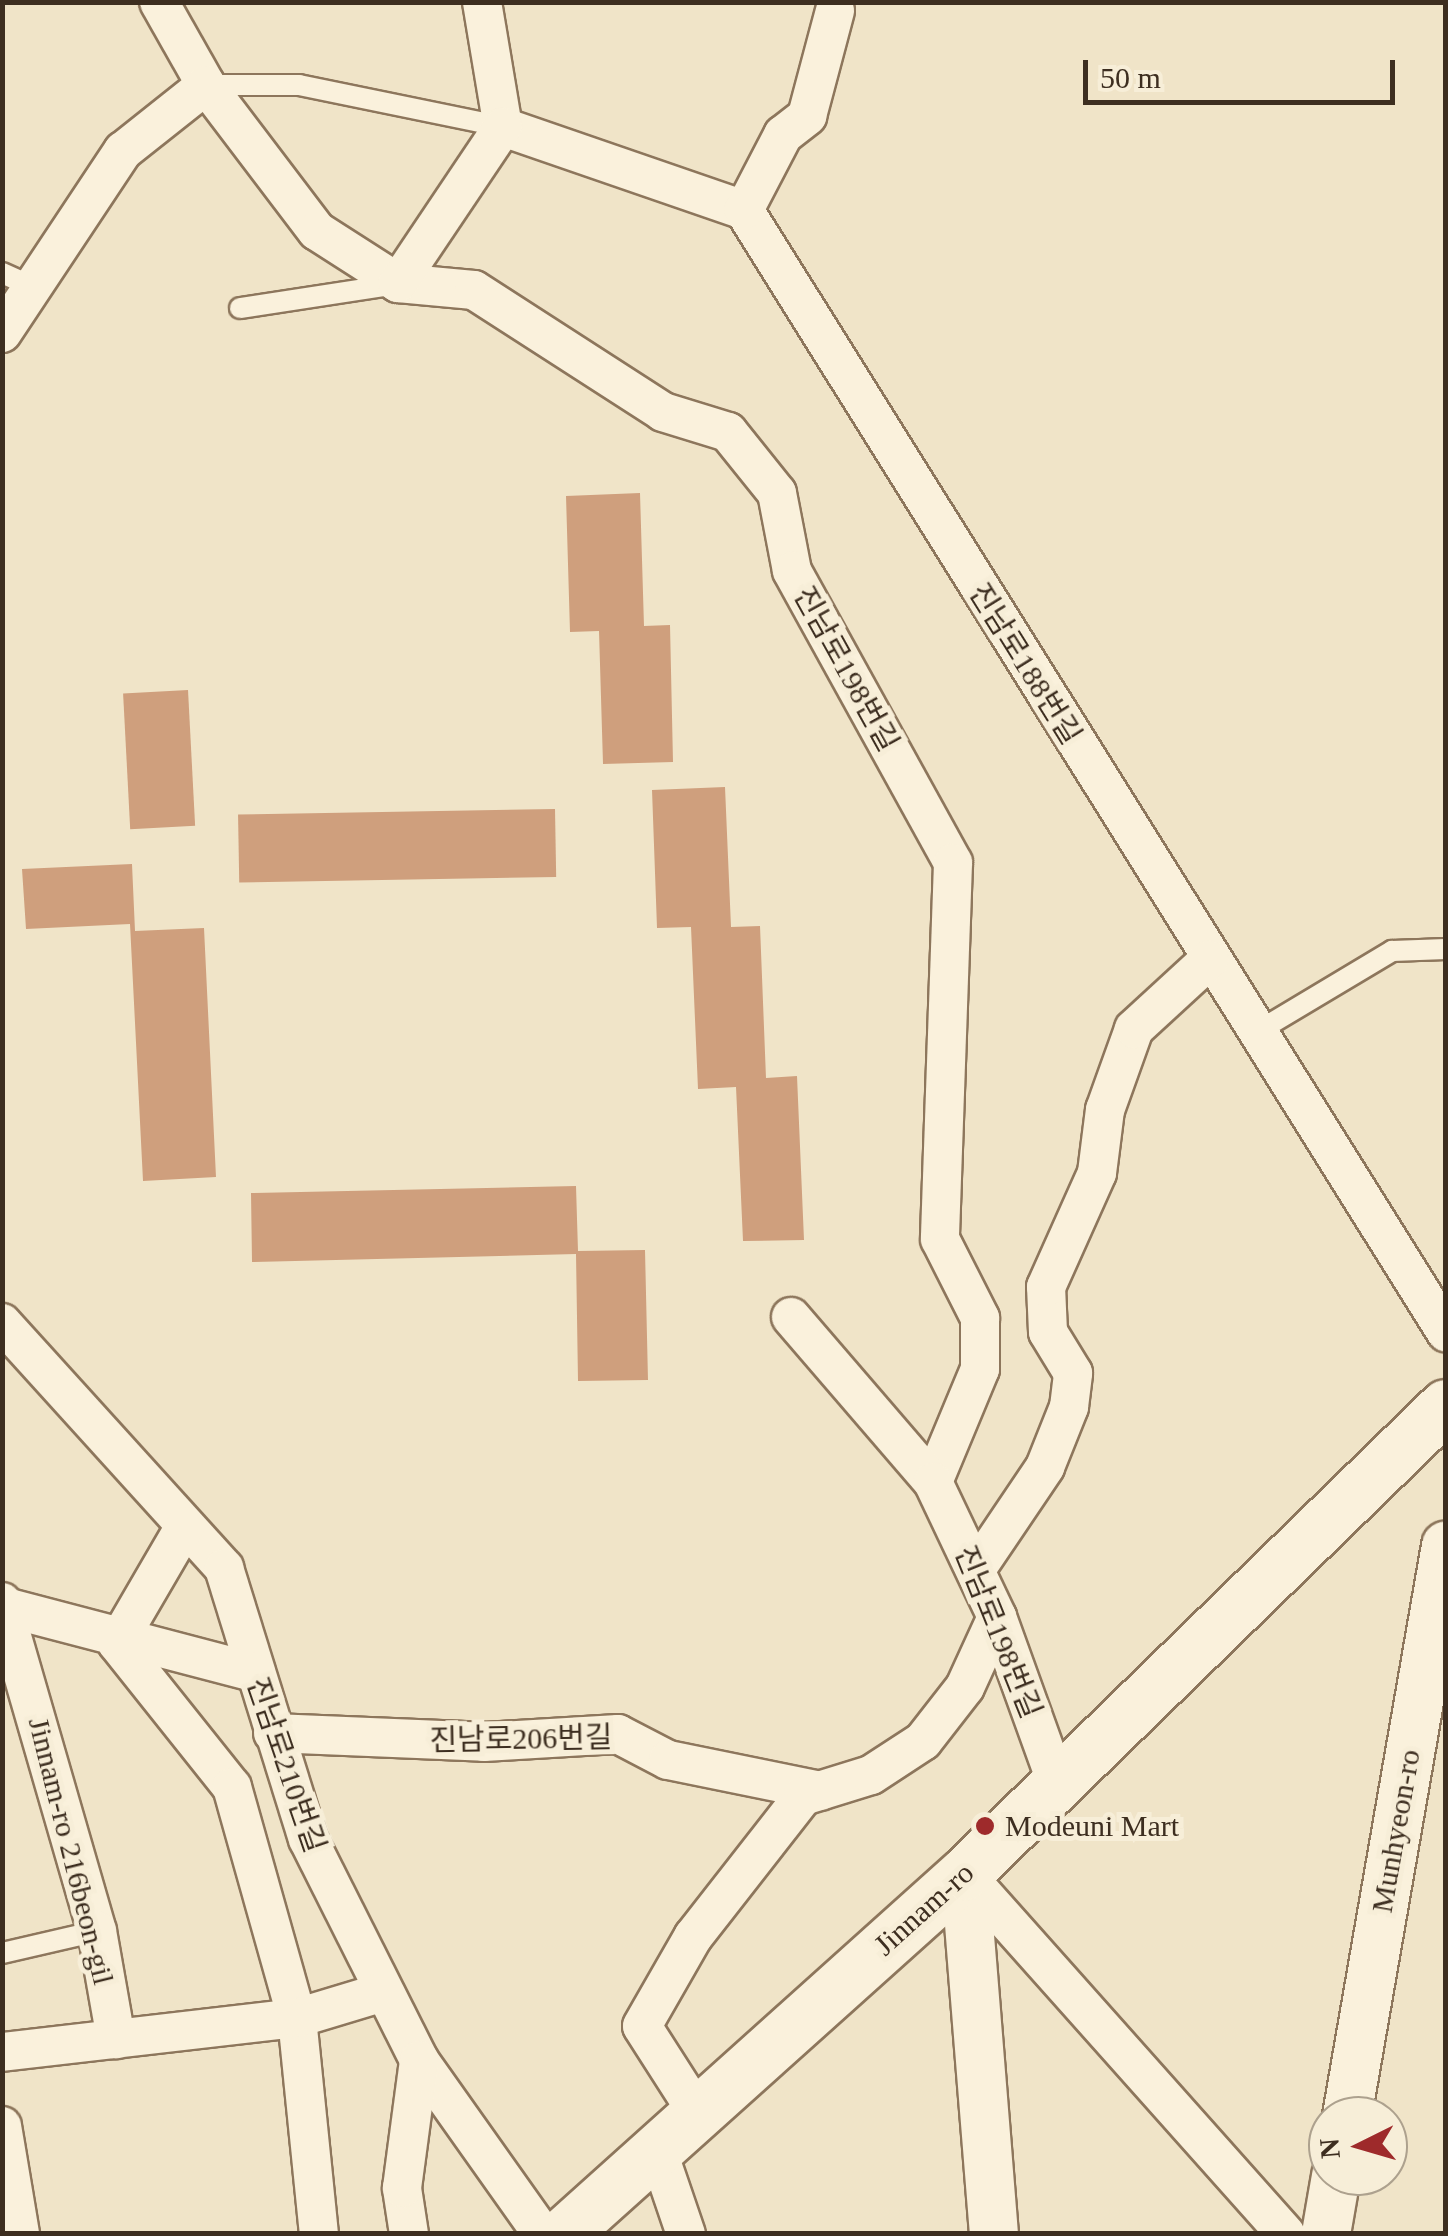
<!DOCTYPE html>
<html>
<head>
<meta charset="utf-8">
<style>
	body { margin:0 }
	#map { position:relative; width:1448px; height:2236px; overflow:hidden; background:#f0e4c8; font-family:"Times New Roman","Noto Sans KR",serif }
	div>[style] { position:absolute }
	.building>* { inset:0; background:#cf9f7d; transform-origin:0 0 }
	.roads { filter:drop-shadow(2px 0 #8d765c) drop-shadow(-2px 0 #8d765c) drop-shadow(0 2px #8d765c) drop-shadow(0 -2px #8d765c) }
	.service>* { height:20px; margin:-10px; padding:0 10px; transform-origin:10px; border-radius:10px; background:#faf1dc }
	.minor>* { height:38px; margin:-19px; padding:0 19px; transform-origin:19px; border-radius:19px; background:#faf1dc }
	.tertiary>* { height:48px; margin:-24px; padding:0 24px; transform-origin:24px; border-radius:24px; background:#faf1dc }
	.secondary>* { height:52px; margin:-26px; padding:0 26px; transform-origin:26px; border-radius:26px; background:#faf1dc }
	.dots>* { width:28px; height:28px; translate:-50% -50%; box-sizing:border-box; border:5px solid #f7eed8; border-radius:50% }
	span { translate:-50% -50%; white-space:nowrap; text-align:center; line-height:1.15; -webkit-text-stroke:10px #f7eed8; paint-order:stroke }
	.street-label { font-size:30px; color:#3d2e20 }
	.poi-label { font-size:30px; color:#3d2e20 }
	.left { translate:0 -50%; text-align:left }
	.frame { position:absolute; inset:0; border:5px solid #3d2e20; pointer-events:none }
	.north { position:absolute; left:1308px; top:2096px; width:100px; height:100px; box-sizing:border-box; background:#f7eed8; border:2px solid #ada18e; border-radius:50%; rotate:265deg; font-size:28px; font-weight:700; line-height:40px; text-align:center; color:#3d2e20 }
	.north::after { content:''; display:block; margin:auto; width:35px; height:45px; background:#9e2a2b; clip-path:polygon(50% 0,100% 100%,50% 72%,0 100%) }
	.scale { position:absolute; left:1083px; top:60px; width:312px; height:45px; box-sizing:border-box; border:5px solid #3d2e20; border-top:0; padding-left:12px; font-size:30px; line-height:35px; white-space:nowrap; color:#3d2e20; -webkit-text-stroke:8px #f7eed8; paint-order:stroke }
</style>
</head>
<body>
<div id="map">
	<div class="building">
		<i style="clip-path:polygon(640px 493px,644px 626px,670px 625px,673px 762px,603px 764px,599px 631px,570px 632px,566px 496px)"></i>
		<i style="left:188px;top:690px;width:136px;height:65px;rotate:87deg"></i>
		<i style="clip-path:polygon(725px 787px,731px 927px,760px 926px,766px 1078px,797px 1076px,804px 1240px,743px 1241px,736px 1087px,698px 1089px,691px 927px,657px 928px,652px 790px)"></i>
		<i style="left:555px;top:809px;width:68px;height:317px;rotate:89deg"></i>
		<i style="clip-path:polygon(132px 864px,135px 931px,204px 928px,216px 1177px,143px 1181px,130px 924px,26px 929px,22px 869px)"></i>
		<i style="clip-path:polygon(576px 1186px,578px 1251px,645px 1250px,648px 1380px,578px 1381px,576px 1254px,252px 1262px,251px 1193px)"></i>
	</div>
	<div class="roads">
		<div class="service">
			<i style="left:206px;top:85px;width:93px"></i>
			<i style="left:299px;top:85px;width:208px;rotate:11.6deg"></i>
			<i style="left:2px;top:273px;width:34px;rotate:24deg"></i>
			<i style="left:240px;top:308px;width:158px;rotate:-8.7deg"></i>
			<i style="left:1255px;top:1033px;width:160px;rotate:-30.9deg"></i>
			<i style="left:1392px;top:951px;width:54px;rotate:-2.1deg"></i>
			<i style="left:2px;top:1953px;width:98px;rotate:-13deg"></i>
		</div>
		<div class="minor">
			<i style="left:159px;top:2px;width:95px;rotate:60.5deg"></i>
			<i style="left:206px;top:85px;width:183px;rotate:52.8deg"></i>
			<i style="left:317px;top:231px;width:96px;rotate:32.7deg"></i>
			<i style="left:398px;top:283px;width:76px;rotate:5.3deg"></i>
			<i style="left:474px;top:290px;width:225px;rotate:32.8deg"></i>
			<i style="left:663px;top:412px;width:68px;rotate:17.1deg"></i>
			<i style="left:728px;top:432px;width:78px;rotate:51.2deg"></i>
			<i style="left:777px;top:493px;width:79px;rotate:79.1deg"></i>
			<i style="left:792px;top:571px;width:333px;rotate:61.1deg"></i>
			<i style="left:953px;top:863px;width:376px;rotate:92deg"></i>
			<i style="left:940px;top:1239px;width:89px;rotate:63.1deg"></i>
			<i style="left:980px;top:1318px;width:51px;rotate:90deg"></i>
			<i style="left:980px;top:1369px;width:122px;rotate:112.6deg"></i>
			<i style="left:482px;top:2px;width:127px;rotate:80.5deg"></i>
			<i style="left:503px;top:127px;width:255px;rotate:19deg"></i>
			<i style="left:744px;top:210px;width:1324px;rotate:57.97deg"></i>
			<i style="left:744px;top:210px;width:85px;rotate:-62.5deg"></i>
			<i style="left:783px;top:135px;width:31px;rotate:-38deg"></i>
			<i style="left:807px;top:116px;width:109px;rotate:-75.1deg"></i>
			<i style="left:398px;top:283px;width:188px;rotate:-56.1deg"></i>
			<i style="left:2px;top:333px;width:219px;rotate:-56.4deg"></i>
			<i style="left:123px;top:151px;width:106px;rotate:-38.5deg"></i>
			<i style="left:791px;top:1317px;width:218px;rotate:49.3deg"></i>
			<i style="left:933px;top:1482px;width:149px;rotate:64.6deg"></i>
			<i style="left:997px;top:1617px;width:177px;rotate:70.2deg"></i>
			<i style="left:2px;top:1323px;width:331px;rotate:47.8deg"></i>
			<i style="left:224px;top:1568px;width:284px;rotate:72.8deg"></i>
			<i style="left:308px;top:1839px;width:247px;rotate:63.3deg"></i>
			<i style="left:419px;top:2060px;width:213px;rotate:54.7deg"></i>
			<i style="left:977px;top:1568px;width:122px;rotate:-56deg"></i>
			<i style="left:1045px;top:1467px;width:65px;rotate:-68.2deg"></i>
			<i style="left:1069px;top:1407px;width:34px;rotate:-83deg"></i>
			<i style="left:1073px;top:1373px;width:48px;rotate:-121.4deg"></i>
			<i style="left:1048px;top:1332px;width:45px;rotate:-92.5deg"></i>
			<i style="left:1046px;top:1287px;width:125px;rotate:-65.9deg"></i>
			<i style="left:1097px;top:1173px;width:64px;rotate:-82.8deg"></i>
			<i style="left:1105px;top:1110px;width:86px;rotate:-70.3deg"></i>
			<i style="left:1134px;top:1029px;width:102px;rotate:-42.6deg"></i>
			<i style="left:2px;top:1602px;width:342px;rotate:73.9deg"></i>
			<i style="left:97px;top:1931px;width:110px;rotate:80deg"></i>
			<i style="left:5px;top:1607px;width:256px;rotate:14.7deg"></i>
			<i style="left:117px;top:1643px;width:184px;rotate:51.4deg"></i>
			<i style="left:232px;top:1787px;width:240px;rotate:74.3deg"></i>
			<i style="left:297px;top:2018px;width:217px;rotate:84.2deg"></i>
			<i style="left:117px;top:1643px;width:135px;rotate:-59.8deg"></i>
			<i style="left:273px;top:1733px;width:211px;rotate:2.4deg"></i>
			<i style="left:484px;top:1742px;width:134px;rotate:-3.4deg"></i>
			<i style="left:618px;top:1734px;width:56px;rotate:27.5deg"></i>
			<i style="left:668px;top:1760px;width:155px;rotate:11.5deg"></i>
			<i style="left:965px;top:1874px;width:482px;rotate:48.3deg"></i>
			<i style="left:2px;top:2052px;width:297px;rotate:-6.6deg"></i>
			<i style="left:297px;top:2018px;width:90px;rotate:-16.8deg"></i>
			<i style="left:695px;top:2109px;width:98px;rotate:-122.6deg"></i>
			<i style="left:642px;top:2026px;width:103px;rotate:-60.2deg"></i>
			<i style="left:693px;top:1937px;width:179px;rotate:-52deg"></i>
			<i style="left:803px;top:1796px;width:71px;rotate:-17.2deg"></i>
			<i style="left:871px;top:1775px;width:62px;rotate:-33.2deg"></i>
			<i style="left:923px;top:1741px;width:68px;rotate:-52.1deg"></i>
			<i style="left:965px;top:1687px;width:77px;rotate:-65.4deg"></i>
			<i style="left:2px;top:2126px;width:109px;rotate:80.5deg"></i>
			<i style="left:656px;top:2146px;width:93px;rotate:71.2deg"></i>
			<i style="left:409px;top:2234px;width:47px;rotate:-98.7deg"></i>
			<i style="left:402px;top:2188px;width:129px;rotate:-82.4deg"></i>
		</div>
		<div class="tertiary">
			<i style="left:965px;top:1874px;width:361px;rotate:85.4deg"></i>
			<i style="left:1347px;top:2116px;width:579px;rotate:-80.15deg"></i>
			<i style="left:1326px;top:2234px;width:59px;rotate:-80.2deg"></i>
		</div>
		<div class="secondary">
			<i style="left:564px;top:2234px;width:539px;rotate:-41.92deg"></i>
			<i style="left:965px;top:1874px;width:671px;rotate:-44.22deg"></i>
		</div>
	</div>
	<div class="dots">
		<i style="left:985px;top:1826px;background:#9e2a2b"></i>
	</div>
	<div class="street-label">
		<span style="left:1025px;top:664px;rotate:58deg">진남로188번길</span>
		<span style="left:846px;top:669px;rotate:61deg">진남로198번길</span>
		<span style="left:998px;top:1632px;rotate:68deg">진남로198번길</span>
		<span style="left:521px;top:1739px;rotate:-1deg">진남로206번길</span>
		<span style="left:286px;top:1765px;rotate:71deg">진남로210번길</span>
		<span style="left:1396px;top:1831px;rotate:-80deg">Munhyeon-ro</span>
		<span style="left:71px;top:1851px;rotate:76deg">Jinnam-ro 216beon-gil</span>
		<span style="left:924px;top:1909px;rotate:-42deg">Jinnam-ro</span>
	</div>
	<div class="poi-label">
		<span class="left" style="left:1005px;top:1826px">Modeuni Mart</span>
	</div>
	<div class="frame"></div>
	<div class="north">N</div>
	<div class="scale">50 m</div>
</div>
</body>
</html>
